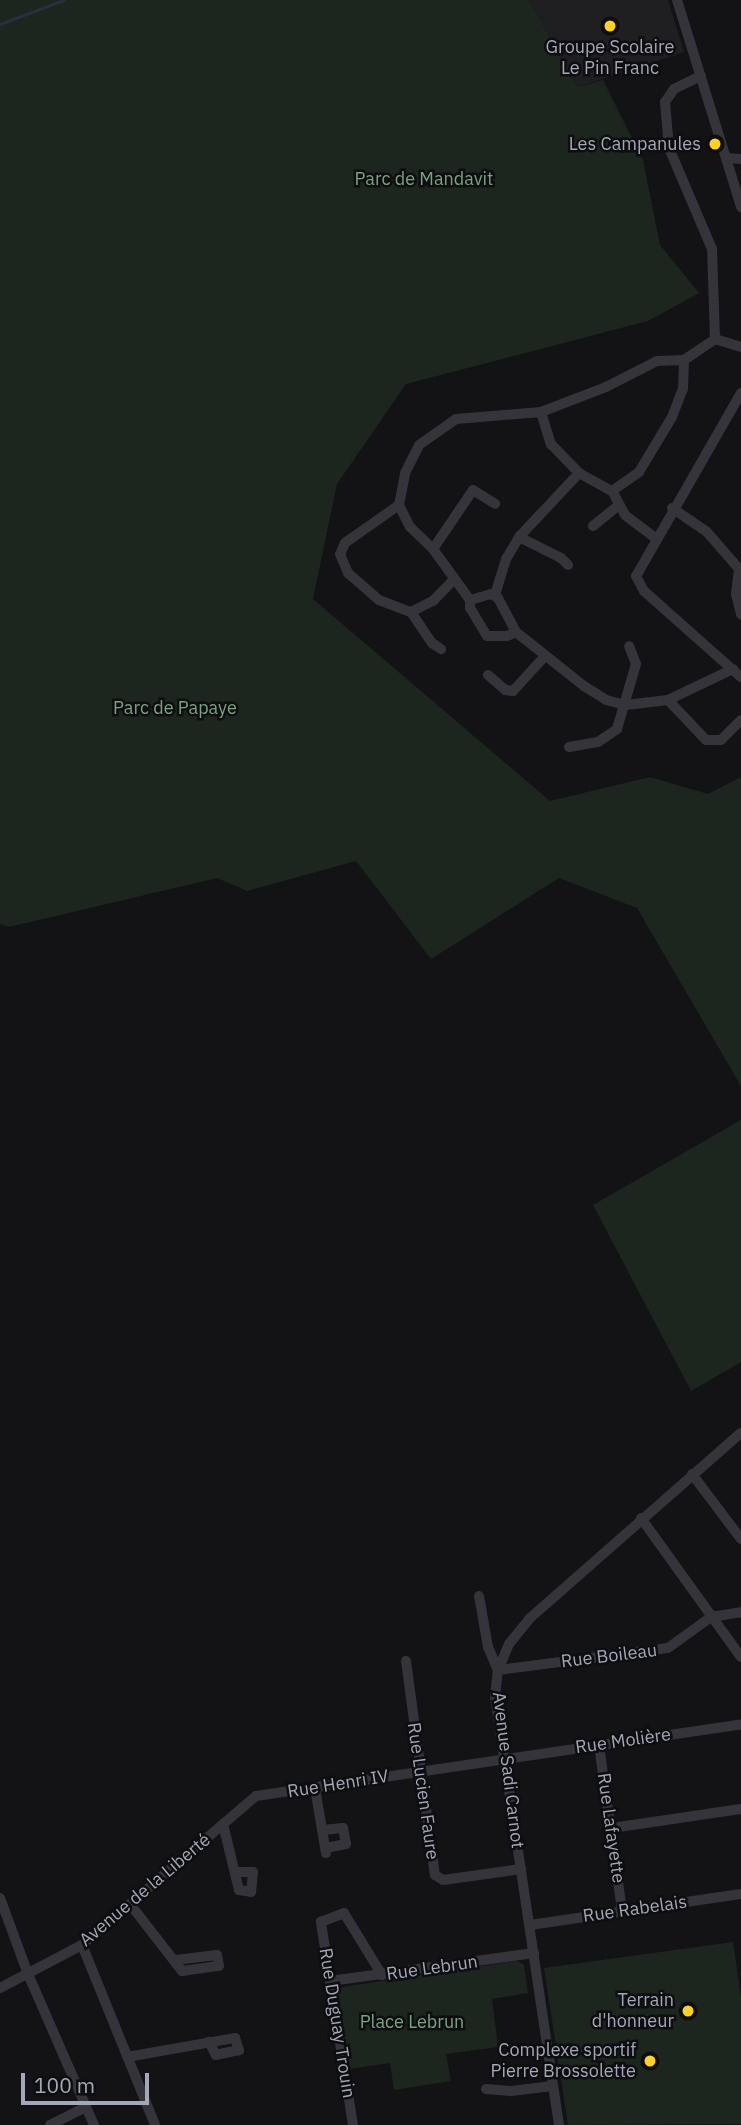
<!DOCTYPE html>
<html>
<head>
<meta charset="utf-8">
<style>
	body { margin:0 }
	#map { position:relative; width:741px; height:2125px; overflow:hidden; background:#131315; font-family:"IBM Plex Sans",sans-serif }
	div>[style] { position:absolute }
	.built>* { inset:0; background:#1f1f22 }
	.green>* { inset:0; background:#1d251f }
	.stream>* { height:2.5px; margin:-1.25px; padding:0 1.25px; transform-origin:1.25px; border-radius:1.25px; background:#28303a }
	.minor>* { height:10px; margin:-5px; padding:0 5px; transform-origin:5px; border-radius:5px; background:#34343a }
	.dots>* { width:19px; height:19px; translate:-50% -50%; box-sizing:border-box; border:4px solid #0e0e10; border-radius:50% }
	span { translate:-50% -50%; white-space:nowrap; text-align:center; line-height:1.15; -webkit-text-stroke:5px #0e0e10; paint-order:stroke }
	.poi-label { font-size:18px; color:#a3a7b7 }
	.right { translate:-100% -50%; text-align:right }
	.park-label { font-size:18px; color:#79a381 }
	.street-label { font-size:18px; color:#a3a7b7 }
	.scale { position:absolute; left:21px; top:2073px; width:128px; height:32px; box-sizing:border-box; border:4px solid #a3a7b7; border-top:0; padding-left:9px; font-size:21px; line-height:24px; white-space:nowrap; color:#a3a7b7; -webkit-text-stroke:5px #0e0e10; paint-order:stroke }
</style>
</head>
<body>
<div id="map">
	<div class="built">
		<i style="clip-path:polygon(529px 0,668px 0,684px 52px,578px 87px)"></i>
	</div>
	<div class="green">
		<i style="clip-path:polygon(0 0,529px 0,578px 87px,603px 80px,643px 160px,660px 245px,699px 293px,648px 321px,406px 384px,337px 484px,313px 599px,550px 801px,650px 777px,708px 794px,741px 777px,741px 1086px,637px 908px,559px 878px,431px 959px,356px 861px,247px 891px,217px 878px,9px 927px,0 924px)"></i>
		<i style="clip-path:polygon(741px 1120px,741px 1362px,691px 1391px,593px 1205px)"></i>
		<i style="clip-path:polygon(733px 1942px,741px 1997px,741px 2124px,568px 2125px,544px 1968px)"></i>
		<i style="clip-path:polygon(517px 1961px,524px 1965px,528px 1993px,492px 1999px,498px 2047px,446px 2054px,451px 2081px,394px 2090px,390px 2063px,348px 2069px,337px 1993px,342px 1987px)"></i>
	</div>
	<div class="stream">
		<i style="left:0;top:24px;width:68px;rotate:-20.6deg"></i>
	</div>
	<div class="minor">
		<i style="left:677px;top:0;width:217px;rotate:72.8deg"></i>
		<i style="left:726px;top:158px;width:15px;rotate:4deg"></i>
		<i style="left:715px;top:339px;width:27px;rotate:17deg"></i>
		<i style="left:741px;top:393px;width:211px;rotate:119.8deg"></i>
		<i style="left:636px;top:576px;width:17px;rotate:62deg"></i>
		<i style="left:644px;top:591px;width:130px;rotate:41.6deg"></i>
		<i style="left:541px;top:412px;width:34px;rotate:73deg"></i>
		<i style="left:551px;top:444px;width:40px;rotate:46deg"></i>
		<i style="left:579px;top:473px;width:38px;rotate:29deg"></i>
		<i style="left:399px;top:505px;width:66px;rotate:144.9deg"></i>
		<i style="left:345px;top:543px;width:12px;rotate:114deg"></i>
		<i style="left:340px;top:554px;width:21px;rotate:67deg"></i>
		<i style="left:348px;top:573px;width:41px;rotate:41.1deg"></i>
		<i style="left:379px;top:600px;width:34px;rotate:21deg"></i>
		<i style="left:411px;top:612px;width:25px;rotate:-27deg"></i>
		<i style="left:433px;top:601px;width:30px;rotate:-46deg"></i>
		<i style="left:672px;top:508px;width:42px;rotate:34.4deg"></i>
		<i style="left:707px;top:532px;width:49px;rotate:49.1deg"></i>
		<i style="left:593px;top:526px;width:33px;rotate:-39deg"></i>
		<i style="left:519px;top:537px;width:47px;rotate:26.6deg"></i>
		<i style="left:561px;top:558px;width:10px;rotate:45deg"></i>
		<i style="left:654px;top:537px;width:36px;rotate:-143deg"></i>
		<i style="left:625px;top:515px;width:27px;rotate:-118deg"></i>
		<i style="left:612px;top:491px;width:33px;rotate:-35deg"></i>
		<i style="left:639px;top:472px;width:64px;rotate:-59deg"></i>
		<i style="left:672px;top:417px;width:30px;rotate:-69deg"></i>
		<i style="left:683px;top:389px;width:29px;rotate:-88deg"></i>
		<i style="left:684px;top:360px;width:37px;rotate:-34deg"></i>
		<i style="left:715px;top:339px;width:90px;rotate:-91.9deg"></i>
		<i style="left:712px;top:249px;width:110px;rotate:-113.1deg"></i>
		<i style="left:669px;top:148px;width:46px;rotate:-95deg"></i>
		<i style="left:665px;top:102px;width:16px;rotate:-55deg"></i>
		<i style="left:674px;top:89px;width:30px;rotate:-26deg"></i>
		<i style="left:433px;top:549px;width:71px;rotate:-55.9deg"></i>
		<i style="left:473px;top:490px;width:26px;rotate:32deg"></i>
		<i style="left:739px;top:569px;width:25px;rotate:97deg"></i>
		<i style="left:736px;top:594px;width:21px;rotate:76deg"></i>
		<i style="left:491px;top:594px;width:8px;rotate:30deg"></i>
		<i style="left:498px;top:598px;width:38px;rotate:62deg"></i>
		<i style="left:516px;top:632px;width:10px;rotate:156deg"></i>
		<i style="left:507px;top:636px;width:20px;rotate:180deg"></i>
		<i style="left:487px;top:636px;width:33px;rotate:-121deg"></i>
		<i style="left:470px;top:608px;width:8px;rotate:-90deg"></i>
		<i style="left:470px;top:600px;width:22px;rotate:-16deg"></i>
		<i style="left:495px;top:595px;width:38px;rotate:-73deg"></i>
		<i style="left:506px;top:559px;width:26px;rotate:-59deg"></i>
		<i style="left:519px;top:537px;width:88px;rotate:-46.8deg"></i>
		<i style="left:470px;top:600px;width:63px;rotate:-126deg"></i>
		<i style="left:433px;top:549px;width:32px;rotate:-136deg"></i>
		<i style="left:410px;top:527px;width:25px;rotate:-117deg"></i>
		<i style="left:399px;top:505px;width:33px;rotate:-79deg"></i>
		<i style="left:405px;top:473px;width:31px;rotate:-63deg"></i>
		<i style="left:419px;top:445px;width:45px;rotate:-35.1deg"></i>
		<i style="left:456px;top:419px;width:85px;rotate:-4.7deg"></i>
		<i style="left:541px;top:412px;width:70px;rotate:-21deg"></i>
		<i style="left:606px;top:387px;width:57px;rotate:-27deg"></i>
		<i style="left:657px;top:361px;width:27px;rotate:-2deg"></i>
		<i style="left:411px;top:612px;width:37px;rotate:56deg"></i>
		<i style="left:432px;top:643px;width:11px;rotate:34deg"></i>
		<i style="left:516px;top:632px;width:87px;rotate:38.5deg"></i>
		<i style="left:584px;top:686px;width:26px;rotate:32deg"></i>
		<i style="left:606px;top:700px;width:21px;rotate:14deg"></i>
		<i style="left:626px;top:705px;width:42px;rotate:-6.8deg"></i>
		<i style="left:668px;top:700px;width:72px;rotate:-25.5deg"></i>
		<i style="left:488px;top:675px;width:23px;rotate:41deg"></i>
		<i style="left:505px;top:690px;width:8px;rotate:7deg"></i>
		<i style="left:513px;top:691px;width:47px;rotate:-47.6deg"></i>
		<i style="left:668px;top:700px;width:55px;rotate:46.5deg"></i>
		<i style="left:706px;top:740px;width:15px"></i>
		<i style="left:721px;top:740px;width:28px;rotate:-45deg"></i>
		<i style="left:569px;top:747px;width:29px;rotate:-10deg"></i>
		<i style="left:598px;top:742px;width:23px;rotate:-34deg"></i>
		<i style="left:617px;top:729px;width:68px;rotate:-73.7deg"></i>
		<i style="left:636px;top:664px;width:19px;rotate:-111deg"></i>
		<i style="left:692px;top:1474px;width:81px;rotate:53deg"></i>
		<i style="left:641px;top:1518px;width:171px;rotate:54.3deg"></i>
		<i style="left:479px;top:1596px;width:52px;rotate:80deg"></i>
		<i style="left:488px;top:1647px;width:25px;rotate:67deg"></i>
		<i style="left:498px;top:1670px;width:171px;rotate:-7.4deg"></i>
		<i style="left:668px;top:1648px;width:53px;rotate:-35.8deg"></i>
		<i style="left:711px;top:1617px;width:30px;rotate:-9deg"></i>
		<i style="left:406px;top:1661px;width:216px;rotate:82.3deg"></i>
		<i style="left:435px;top:1875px;width:9px;rotate:32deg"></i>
		<i style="left:443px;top:1880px;width:79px;rotate:-8deg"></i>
		<i style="left:599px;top:1745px;width:168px;rotate:82.1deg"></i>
		<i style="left:315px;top:1788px;width:66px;rotate:80.4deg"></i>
		<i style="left:223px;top:1824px;width:68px;rotate:76.4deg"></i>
		<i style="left:239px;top:1890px;width:12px;rotate:9deg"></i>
		<i style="left:251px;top:1892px;width:20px;rotate:-84deg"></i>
		<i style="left:253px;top:1872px;width:18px;rotate:180deg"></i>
		<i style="left:612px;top:1828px;width:130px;rotate:-8.4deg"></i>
		<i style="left:323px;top:1830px;width:20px;rotate:-6deg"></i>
		<i style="left:343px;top:1828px;width:16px;rotate:79deg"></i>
		<i style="left:346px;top:1844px;width:21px;rotate:169deg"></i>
		<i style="left:0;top:1898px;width:81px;rotate:69.8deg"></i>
		<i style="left:28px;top:1974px;width:165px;rotate:66.4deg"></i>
		<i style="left:130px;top:1904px;width:85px;rotate:52.2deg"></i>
		<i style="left:182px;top:1971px;width:37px;rotate:-8deg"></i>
		<i style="left:219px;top:1966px;width:11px;rotate:-100deg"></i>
		<i style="left:217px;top:1955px;width:42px;rotate:173.2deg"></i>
		<i style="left:530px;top:1925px;width:213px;rotate:-8.4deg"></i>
		<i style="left:82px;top:1945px;width:194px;rotate:67.9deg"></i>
		<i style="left:330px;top:1981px;width:206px;rotate:-7.8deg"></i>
		<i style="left:0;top:1988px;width:93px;rotate:-27.7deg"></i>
		<i style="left:82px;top:1945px;width:229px;rotate:-40.6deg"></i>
		<i style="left:256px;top:1796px;width:490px;rotate:-8.4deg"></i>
		<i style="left:127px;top:2057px;width:110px;rotate:-10deg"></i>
		<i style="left:235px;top:2038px;width:13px;rotate:72deg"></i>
		<i style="left:239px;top:2050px;width:24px;rotate:168deg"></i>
		<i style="left:216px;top:2055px;width:15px;rotate:-118deg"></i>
		<i style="left:486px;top:2089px;width:25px;rotate:5deg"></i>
		<i style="left:511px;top:2091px;width:42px;rotate:-6.8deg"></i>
		<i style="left:50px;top:2125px;width:40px;rotate:-26.6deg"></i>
		<i style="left:353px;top:2125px;width:206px;rotate:-99deg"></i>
		<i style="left:321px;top:1922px;width:25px;rotate:-21deg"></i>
		<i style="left:344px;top:1913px;width:73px;rotate:58.5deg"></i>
		<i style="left:559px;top:2125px;width:433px;rotate:-98.5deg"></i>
		<i style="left:495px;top:1697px;width:27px;rotate:-84deg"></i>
		<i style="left:498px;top:1670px;width:28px;rotate:-67deg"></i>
		<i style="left:509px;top:1644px;width:32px;rotate:-51deg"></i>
		<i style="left:529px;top:1619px;width:282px;rotate:-41.3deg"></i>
	</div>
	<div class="dots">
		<i style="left:610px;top:26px;background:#ffd121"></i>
		<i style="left:715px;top:144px;background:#ffd121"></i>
		<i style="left:688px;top:2011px;background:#ffd121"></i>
		<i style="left:650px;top:2061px;background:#ffd121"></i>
	</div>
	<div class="poi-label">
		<span style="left:610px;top:58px">Groupe Scolaire<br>Le Pin Franc</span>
		<span class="right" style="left:701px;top:144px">Les Campanules</span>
		<span class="right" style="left:674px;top:2011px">Terrain<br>d'honneur</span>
		<span class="right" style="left:636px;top:2061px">Complexe sportif<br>Pierre Brossolette</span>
	</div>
	<div class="park-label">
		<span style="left:424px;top:179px">Parc de Mandavit</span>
		<span style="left:175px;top:708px">Parc de Papaye</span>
		<span style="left:412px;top:2022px">Place Lebrun</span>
	</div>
	<div class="street-label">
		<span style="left:609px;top:1656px;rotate:-7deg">Rue Boileau</span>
		<span style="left:623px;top:1741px;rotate:-8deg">Rue Molière</span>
		<span style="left:508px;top:1770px;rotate:83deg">Avenue Sadi Carnot</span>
		<span style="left:338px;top:1784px;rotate:-9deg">Rue Henri IV</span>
		<span style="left:423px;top:1791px;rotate:82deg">Rue Lucien Faure</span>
		<span style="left:611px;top:1828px;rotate:82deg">Rue Lafayette</span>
		<span style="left:145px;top:1890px;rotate:-40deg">Avenue de la Liberté</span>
		<span style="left:635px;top:1909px;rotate:-8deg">Rue Rabelais</span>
		<span style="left:432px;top:1968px;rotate:-8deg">Rue Lebrun</span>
		<span style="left:337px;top:2023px;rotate:81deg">Rue Duguay Trouin</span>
	</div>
	<div class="scale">100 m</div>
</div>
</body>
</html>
